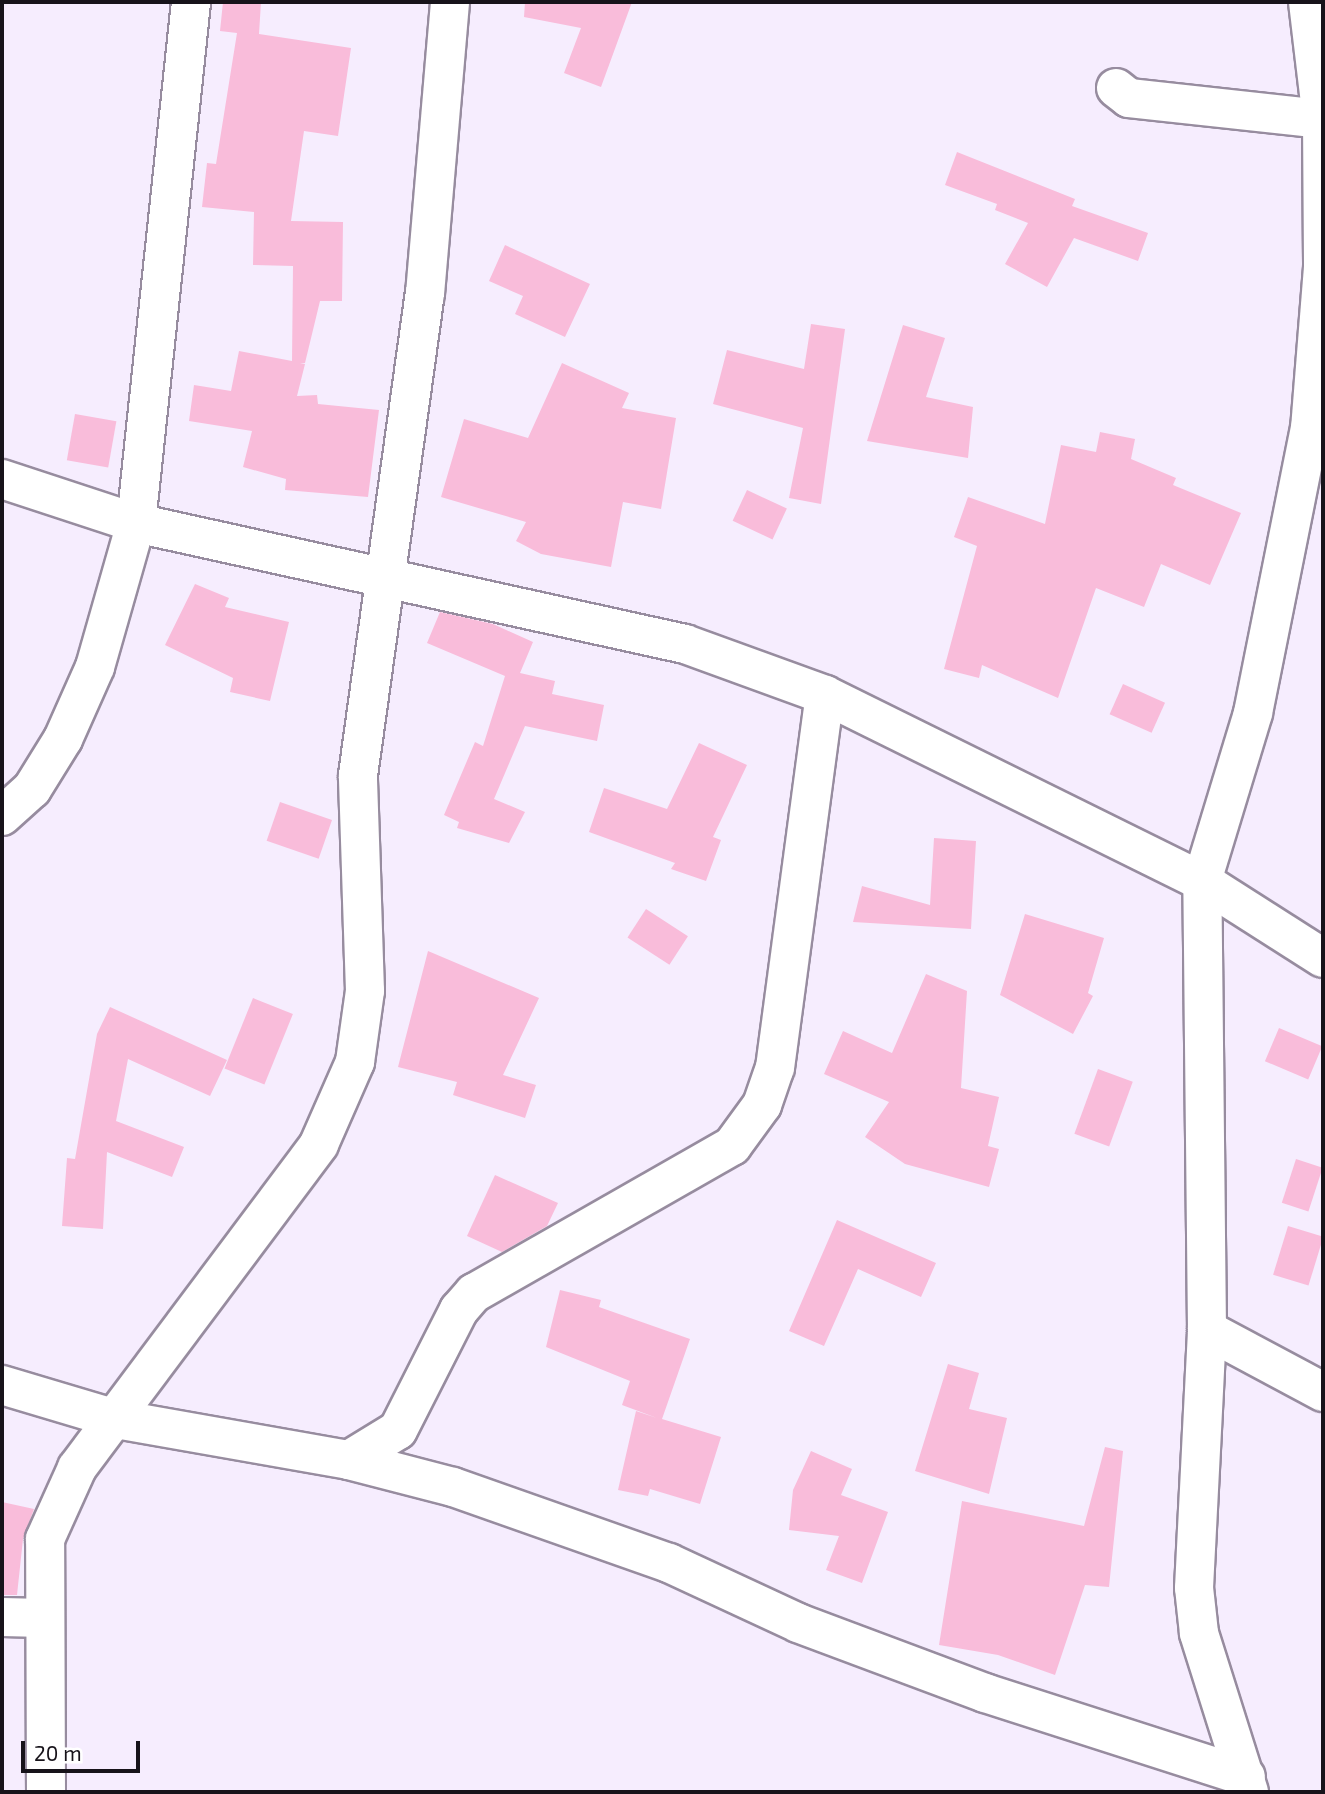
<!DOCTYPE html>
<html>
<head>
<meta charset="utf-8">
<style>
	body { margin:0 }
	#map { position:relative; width:1325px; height:1794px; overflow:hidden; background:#f6edfe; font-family:"Exo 2",sans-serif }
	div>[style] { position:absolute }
	.building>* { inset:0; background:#f9bcda; transform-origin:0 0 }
	.roads { filter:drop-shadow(2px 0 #978c9f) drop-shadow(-2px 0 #978c9f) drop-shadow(0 2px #978c9f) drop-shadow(0 -2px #978c9f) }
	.minor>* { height:38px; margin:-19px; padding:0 19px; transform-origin:19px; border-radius:19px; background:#fff }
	span { translate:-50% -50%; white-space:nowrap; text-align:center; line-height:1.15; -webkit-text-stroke:5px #fff; paint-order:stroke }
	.frame { position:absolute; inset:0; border:4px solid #17131a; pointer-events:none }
	.scale { position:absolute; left:21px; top:1741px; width:119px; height:32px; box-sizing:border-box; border:4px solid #17131a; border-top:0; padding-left:9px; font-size:21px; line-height:24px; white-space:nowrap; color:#17131a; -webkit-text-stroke:5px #fff; paint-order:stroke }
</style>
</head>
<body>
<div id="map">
	<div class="building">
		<i style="clip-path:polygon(223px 2px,261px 2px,259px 34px,351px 48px,338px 136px,304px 131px,291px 221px,343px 222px,342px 301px,320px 301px,305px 363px,300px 363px,305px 364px,297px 396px,317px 395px,318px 404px,379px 410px,368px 497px,285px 490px,286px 479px,243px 467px,252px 431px,189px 421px,194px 385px,231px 391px,239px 351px,292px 361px,293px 266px,253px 265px,254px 212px,202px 207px,207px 163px,216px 164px,237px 33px,220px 31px)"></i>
		<i style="clip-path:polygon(525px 2px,632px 2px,601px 87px,564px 73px,581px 28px,524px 17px)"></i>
		<i style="clip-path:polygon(957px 152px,1075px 199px,1072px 206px,1148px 233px,1138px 261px,1074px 238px,1047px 287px,1005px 264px,1028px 223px,995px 210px,997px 204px,945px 185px)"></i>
		<i style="clip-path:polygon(505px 245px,590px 284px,565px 337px,515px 314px,523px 296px,489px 281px)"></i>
		<i style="clip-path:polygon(811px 324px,845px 329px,821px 504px,789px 498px,803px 428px,713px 404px,727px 350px,804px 369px)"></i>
		<i style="clip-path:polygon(903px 325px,945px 338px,926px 397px,973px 407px,968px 458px,867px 441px)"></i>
		<i style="clip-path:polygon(562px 363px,629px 393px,622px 408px,676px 418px,661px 509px,623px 502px,611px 567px,541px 554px,516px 541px,526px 522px,441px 497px,464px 419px,528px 438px)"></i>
		<i style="left:75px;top:414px;width:42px;height:47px;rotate:10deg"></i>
		<i style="clip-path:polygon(1100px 432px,1135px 439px,1131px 459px,1176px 478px,1173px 485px,1241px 513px,1210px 585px,1161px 564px,1144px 607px,1096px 588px,1058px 698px,982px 665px,979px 678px,944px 669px,977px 546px,954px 537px,968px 497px,1045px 524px,1061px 445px,1096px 452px)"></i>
		<i style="left:747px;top:490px;width:44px;height:34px;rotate:25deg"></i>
		<i style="clip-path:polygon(195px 584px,229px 598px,225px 607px,289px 622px,270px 701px,230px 692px,233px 678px,165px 645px)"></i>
		<i style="clip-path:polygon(440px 612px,493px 624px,533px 642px,520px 673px,555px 681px,552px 694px,604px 705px,597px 741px,525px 726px,494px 799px,525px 812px,509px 843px,457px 828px,459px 822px,444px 815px,475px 742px,483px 746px,505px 676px,427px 643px)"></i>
		<i style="left:1123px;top:684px;width:46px;height:33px;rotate:24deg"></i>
		<i style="clip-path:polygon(699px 743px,747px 765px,713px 837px,721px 840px,706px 881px,671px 869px,675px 863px,589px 832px,604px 788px,667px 809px)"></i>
		<i style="left:280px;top:802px;width:55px;height:41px;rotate:19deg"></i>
		<i style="clip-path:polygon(934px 838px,976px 841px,971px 929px,853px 922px,862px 886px,930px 905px)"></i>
		<i style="left:646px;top:909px;width:50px;height:34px;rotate:33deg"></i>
		<i style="clip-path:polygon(1025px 914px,1104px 938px,1088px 993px,1093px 996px,1073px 1034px,1000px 995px)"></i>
		<i style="clip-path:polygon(428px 951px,539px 998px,503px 1075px,536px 1085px,525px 1118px,453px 1095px,457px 1082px,398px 1067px)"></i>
		<i style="clip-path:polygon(926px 974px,967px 991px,961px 1088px,999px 1097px,988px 1146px,999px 1149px,989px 1187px,905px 1164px,865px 1137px,889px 1102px,824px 1074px,843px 1031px,892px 1053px)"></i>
		<i style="left:253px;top:998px;width:43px;height:76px;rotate:22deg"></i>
		<i style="clip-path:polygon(110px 1007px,227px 1060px,210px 1096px,128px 1059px,116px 1121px,184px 1147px,172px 1177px,107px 1152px,103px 1229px,62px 1226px,67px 1158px,75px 1159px,97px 1034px)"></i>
		<i style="left:1279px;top:1028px;width:47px;height:36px;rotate:23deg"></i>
		<i style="left:1098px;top:1069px;width:37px;height:69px;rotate:20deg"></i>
		<i style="left:1296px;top:1159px;width:28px;height:46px;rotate:18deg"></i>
		<i style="clip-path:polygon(495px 1175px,558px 1203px,547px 1226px,502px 1252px,467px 1236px)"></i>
		<i style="clip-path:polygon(837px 1220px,936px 1263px,921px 1297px,858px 1269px,824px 1346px,789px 1331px)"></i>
		<i style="left:1288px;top:1226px;width:37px;height:51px;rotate:17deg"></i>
		<i style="clip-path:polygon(560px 1290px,601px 1300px,599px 1307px,690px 1339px,662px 1419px,721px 1437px,700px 1504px,650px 1489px,648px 1496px,618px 1490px,636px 1411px,657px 1418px,622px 1405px,630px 1381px,546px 1347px)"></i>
		<i style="clip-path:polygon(948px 1364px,979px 1373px,969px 1409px,1007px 1418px,989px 1494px,915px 1471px)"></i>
		<i style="clip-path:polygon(1105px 1447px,1123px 1451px,1109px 1587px,1085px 1585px,1055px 1675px,998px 1655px,939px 1645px,962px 1501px,1084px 1526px)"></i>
		<i style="clip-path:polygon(811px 1451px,852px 1469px,841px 1495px,888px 1512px,862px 1583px,826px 1570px,839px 1536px,789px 1530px,793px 1490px)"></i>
		<i style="clip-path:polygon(2px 1502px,34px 1509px,23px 1539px,17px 1595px,2px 1595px)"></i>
	</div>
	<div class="roads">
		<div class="minor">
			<i style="left:1308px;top:2px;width:118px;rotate:83.2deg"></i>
			<i style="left:1322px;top:119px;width:148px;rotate:89.6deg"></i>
			<i style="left:1116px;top:88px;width:16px;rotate:38deg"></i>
			<i style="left:1129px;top:98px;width:195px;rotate:6.2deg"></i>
			<i style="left:2px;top:479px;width:141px;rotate:18.2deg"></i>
			<i style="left:136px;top:523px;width:562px;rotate:12.43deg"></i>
			<i style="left:685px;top:644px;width:149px;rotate:20deg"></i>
			<i style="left:825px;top:695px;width:420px;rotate:26.3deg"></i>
			<i style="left:1202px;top:881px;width:143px;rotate:32.5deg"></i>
			<i style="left:2px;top:816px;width:40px;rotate:-42deg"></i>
			<i style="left:32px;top:789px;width:59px;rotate:-58.2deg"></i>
			<i style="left:63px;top:739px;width:79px;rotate:-66deg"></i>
			<i style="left:95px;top:667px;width:150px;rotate:-74.1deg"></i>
			<i style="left:136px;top:523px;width:524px;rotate:-83.97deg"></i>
			<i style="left:1207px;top:1330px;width:132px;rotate:28.1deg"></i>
			<i style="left:2px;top:1385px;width:119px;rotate:16.6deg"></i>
			<i style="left:116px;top:1419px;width:237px;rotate:10deg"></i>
			<i style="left:349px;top:1460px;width:107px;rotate:14.6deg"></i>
			<i style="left:453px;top:1487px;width:229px;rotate:19.4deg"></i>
			<i style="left:669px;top:1563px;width:142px;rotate:24.9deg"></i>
			<i style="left:798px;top:1623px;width:200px;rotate:20.5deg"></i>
			<i style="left:985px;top:1693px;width:274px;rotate:17.8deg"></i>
			<i style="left:349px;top:1460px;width:57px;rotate:-31.5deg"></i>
			<i style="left:398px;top:1430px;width:135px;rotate:-63.1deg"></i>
			<i style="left:459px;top:1310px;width:23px;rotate:-49deg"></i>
			<i style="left:474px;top:1293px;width:297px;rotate:-29.7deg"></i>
			<i style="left:732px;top:1146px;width:51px;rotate:-53.8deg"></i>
			<i style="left:762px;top:1105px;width:39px;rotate:-71deg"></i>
			<i style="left:775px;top:1068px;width:376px;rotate:-82.4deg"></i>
			<i style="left:2px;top:1617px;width:42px;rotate:1.4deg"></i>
			<i style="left:46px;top:1792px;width:253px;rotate:-90.2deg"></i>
			<i style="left:45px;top:1539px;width:78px;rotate:-65.7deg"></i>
			<i style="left:77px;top:1468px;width:404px;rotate:-53.2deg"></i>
			<i style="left:319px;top:1144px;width:90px;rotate:-66.3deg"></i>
			<i style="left:355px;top:1062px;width:72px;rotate:-82deg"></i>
			<i style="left:365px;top:991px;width:216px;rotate:-91.9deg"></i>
			<i style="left:358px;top:775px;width:486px;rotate:-82.1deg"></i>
			<i style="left:425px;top:294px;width:293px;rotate:-85.1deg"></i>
			<i style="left:1249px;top:1792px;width:167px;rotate:-107.5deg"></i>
			<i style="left:1199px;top:1633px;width:45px;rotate:-96.3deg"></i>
			<i style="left:1194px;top:1588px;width:258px;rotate:-87.1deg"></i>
			<i style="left:1207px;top:1330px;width:449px;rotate:-90.6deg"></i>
			<i style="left:1202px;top:881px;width:176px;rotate:-73.1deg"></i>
			<i style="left:1253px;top:713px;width:290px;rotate:-78.7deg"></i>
			<i style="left:1310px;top:429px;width:164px;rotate:-85.4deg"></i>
		</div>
	</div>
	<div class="frame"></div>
	<div class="scale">20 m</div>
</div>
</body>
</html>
